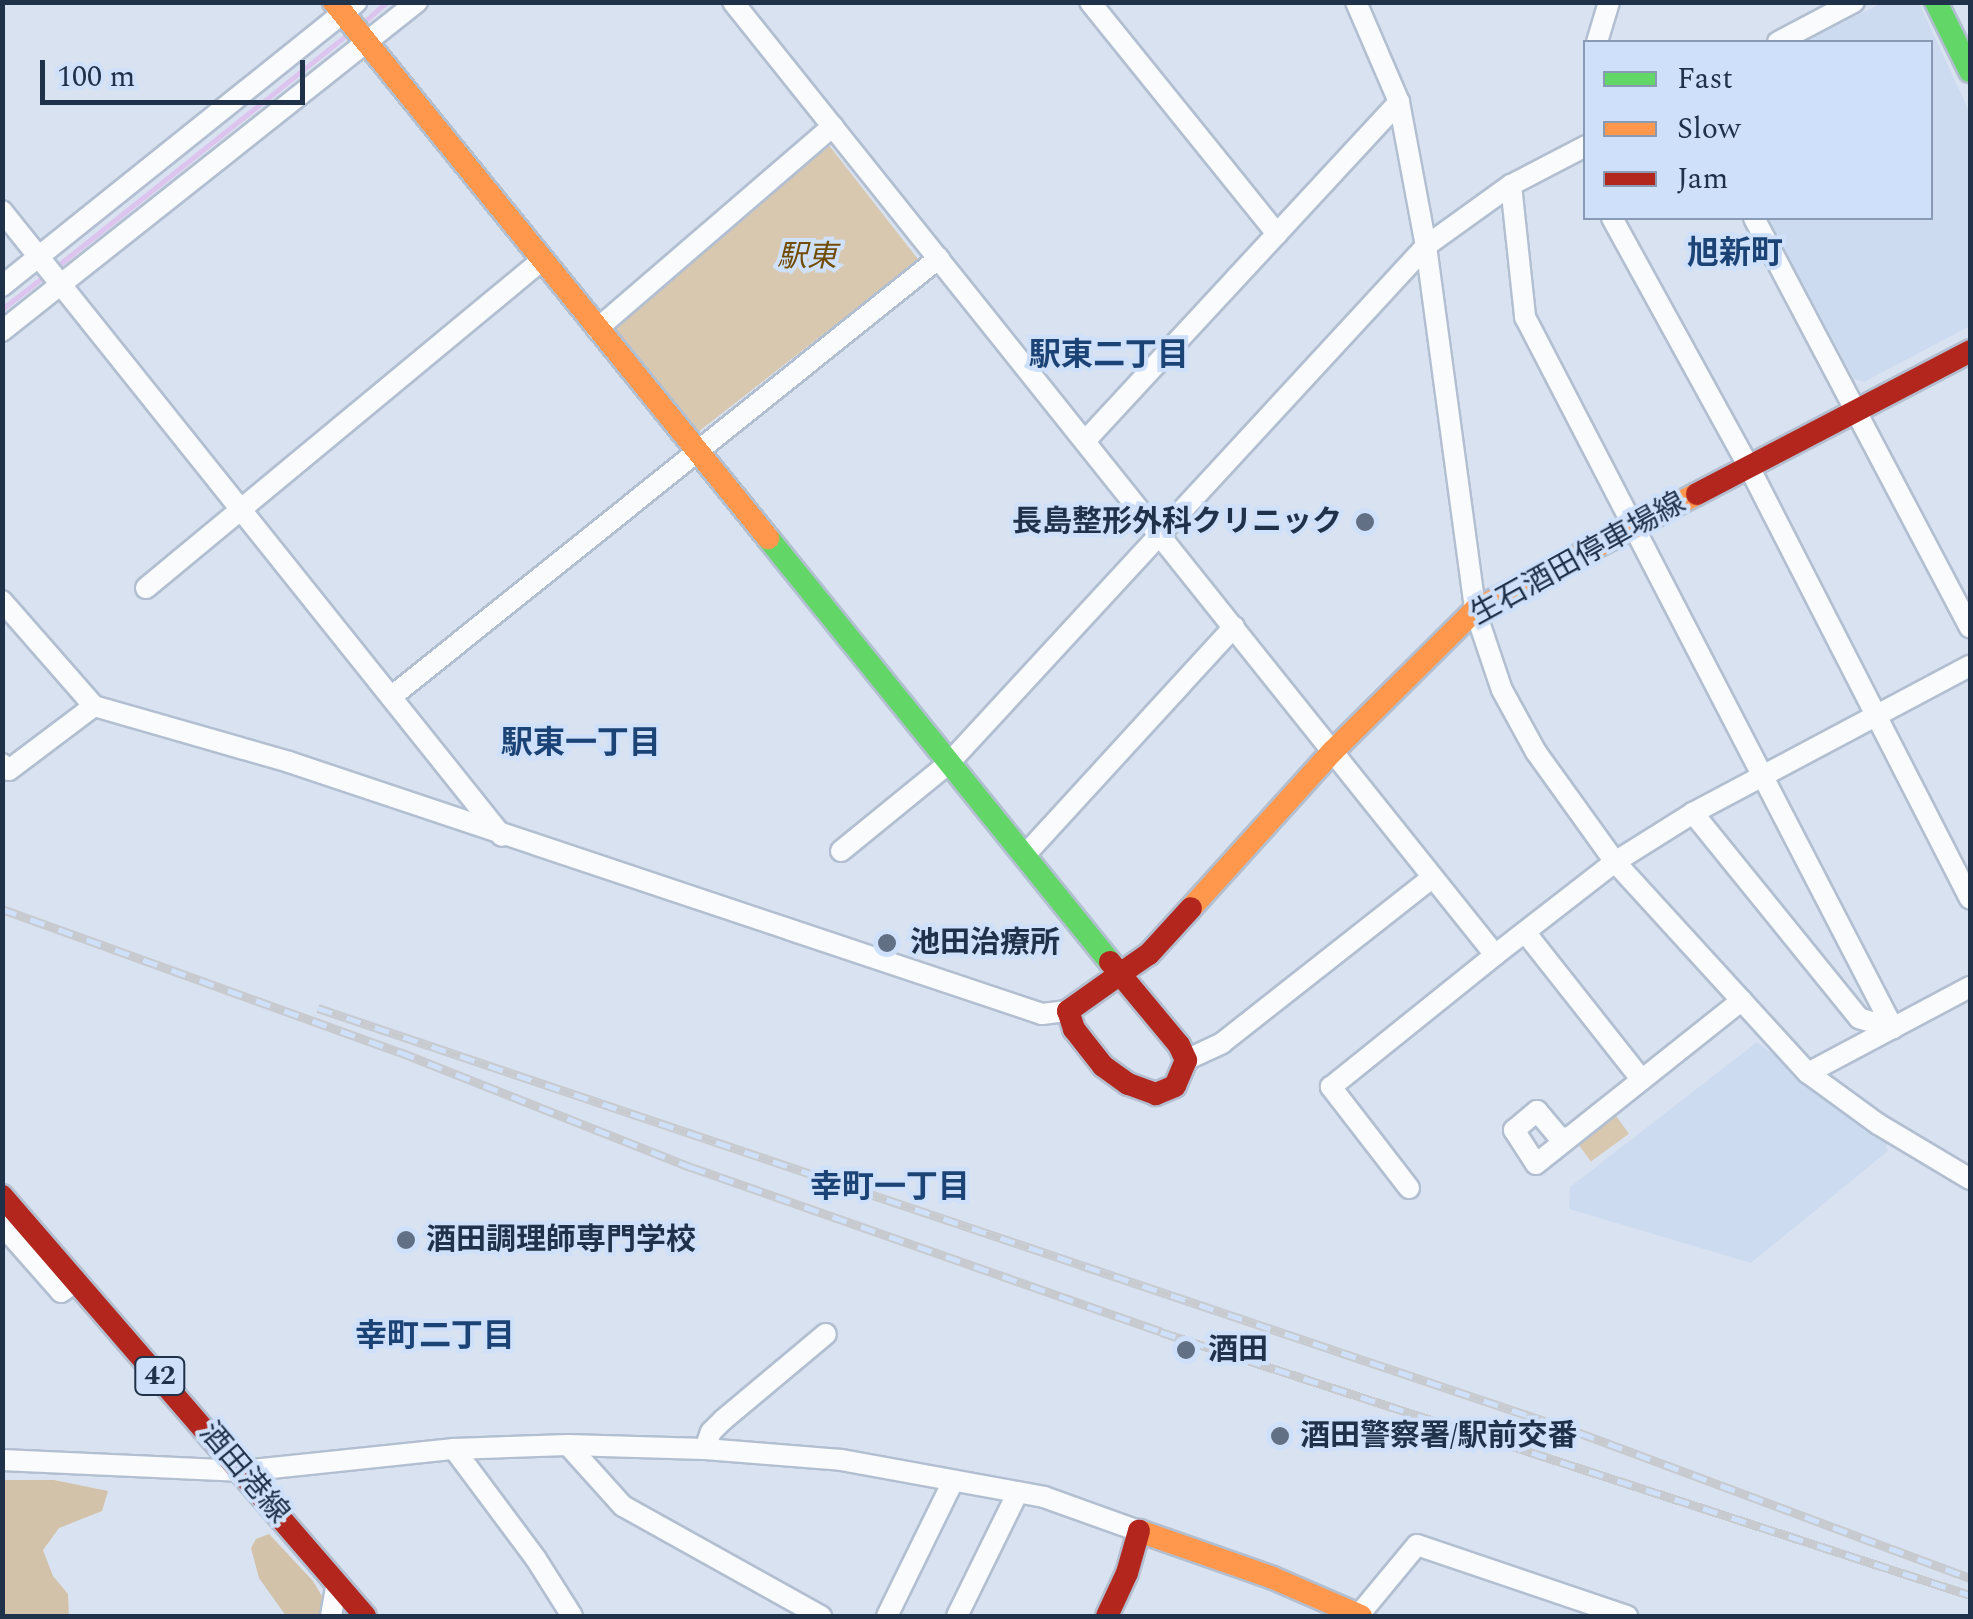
<!DOCTYPE html>
<html>
<head>
<meta charset="utf-8">
<style>
	body { margin:0 }
	#map { position:relative; width:1973px; height:1619px; overflow:hidden; background:#d9e2f0; font-family:Spectral,"Noto Sans JP",serif }
	div>[style] { position:absolute }
	.built>* { inset:0; background:#cddbf1 }
	.green>* { inset:0; background:#d8c8b0; transform-origin:0 0 }
	.forest>* { inset:0; background:#d3c2aa }
	.stream>* { height:5px; margin:-2.5px; padding:0 2.5px; transform-origin:2.5px; border-radius:2.5px; background:#dcc4ee }
	.roads { filter:drop-shadow(2px 0 #b2bfd1) drop-shadow(-2px 0 #b2bfd1) drop-shadow(0 2px #b2bfd1) drop-shadow(0 -2px #b2bfd1) }
	.street>* { height:20px; margin:-10px; padding:0 10px; transform-origin:10px; border-radius:10px; background:#f9fbfd }
	.fast>* { height:22px; margin:-11px; padding:0 11px; transform-origin:11px; border-radius:11px; background:#63d668 }
	.slow>* { height:22px; margin:-11px; padding:0 11px; transform-origin:11px; border-radius:11px; background:#ff974d }
	.jam>* { height:22px; margin:-11px; padding:0 11px; transform-origin:11px; border-radius:11px; background:#b3261e }
	.rail>* { height:9px; margin-top:-4.5px; transform-origin:0; background:repeating-linear-gradient(90deg,#cfe1fa 0 15px,#c7cacf 0 30px); box-sizing:border-box; border-block:2px solid #c7cacf }
	.dots>* { width:28px; height:28px; translate:-50% -50%; box-sizing:border-box; border:5px solid #cfe1fa; border-radius:50% }
	span { translate:-50% -50%; white-space:nowrap; text-align:center; line-height:1.15; -webkit-text-stroke:8px #cfe1fa; paint-order:stroke }
	.shield-label span { padding:2px 8px; background:#cfe1fa; border:2px solid; border-radius:8px; -webkit-text-stroke-width:0 }
	.shield-label { font-size:28px; color:#20324a; font-weight:700 }
	.park-label { font-size:30px; color:#714c05; font-style:italic }
	.poi-label { font-size:30px; color:#20324a; font-weight:700 }
	.right { translate:-100% -50%; text-align:right }
	.left { translate:0 -50%; text-align:left }
	.street-label { font-size:30px; color:#20324a }
	.neighbourhood-label { font-size:32px; color:#1c4376; font-weight:700 }
	.frame { position:absolute; inset:0; border:5px solid #20324a; pointer-events:none }
	.legend { position:absolute; left:1583px; top:40px; width:350px; height:180px; box-sizing:border-box; background:#cfe1fa; border:2px solid #899bb4; margin:0; padding:12px 18px; list-style:none; font-size:30px; color:#20324a }
	.legend li { display:flex; align-items:center; gap:20px; height:50px }
	.legend b { width:50px; border:2px solid #899bb4 }
	.scale { position:absolute; left:40px; top:60px; width:265px; height:45px; box-sizing:border-box; border:5px solid #20324a; border-top:0; padding-left:12px; font-size:30px; line-height:35px; white-space:nowrap; color:#20324a; -webkit-text-stroke:8px #cfe1fa; paint-order:stroke }
</style>
</head>
<body>
<div id="map">
	<div class="built">
		<i style="clip-path:polygon(1882px 3px,1919px 3px,1970px 113px,1970px 326px,1864px 382px,1854px 379px,1768px 218px,1930px 218px,1930px 42px,1803px 42px)"></i>
		<i style="clip-path:polygon(1757px 1042px,1885px 1139px,1888px 1151px,1751px 1263px,1569px 1209px,1570px 1187px)"></i>
	</div>
	<div class="green">
		<i style="left:828px;top:144px;width:147px;height:285px;rotate:52deg"></i>
		<i style="left:1616px;top:1116px;width:22px;height:47px;rotate:54deg"></i>
	</div>
	<div class="forest">
		<i style="clip-path:polygon(3px 1480px,54px 1480px,108px 1491px,102px 1511px,59px 1528px,43px 1550px,53px 1576px,68px 1594px,69px 1616px,3px 1616px)"></i>
		<i style="clip-path:polygon(269px 1534px,313px 1581px,323px 1598px,320px 1616px,286px 1616px,259px 1578px,251px 1548px,256px 1539px)"></i>
	</div>
	<div class="stream">
		<i style="left:365px;top:21px;width:29px;rotate:-41deg"></i>
		<i style="left:56px;top:267px;width:374px;rotate:-38.6deg"></i>
		<i style="left:2px;top:309px;width:57px;rotate:-37.9deg"></i>
	</div>
	<div class="roads">
		<div class="street">
			<i style="left:733px;top:2px;width:1220px;rotate:51.35deg"></i>
			<i style="left:1495px;top:955px;width:152px;rotate:-37.8deg"></i>
			<i style="left:1615px;top:862px;width:92px;rotate:-32.1deg"></i>
			<i style="left:1693px;top:813px;width:314px;rotate:-28deg"></i>
			<i style="left:1090px;top:2px;width:298px;rotate:51.1deg"></i>
			<i style="left:1356px;top:2px;width:109px;rotate:66.7deg"></i>
			<i style="left:1399px;top:102px;width:147px;rotate:79.4deg"></i>
			<i style="left:1426px;top:246px;width:367px;rotate:82.3deg"></i>
			<i style="left:1475px;top:610px;width:84px;rotate:71.4deg"></i>
			<i style="left:1502px;top:690px;width:71px;rotate:61.3deg"></i>
			<i style="left:1536px;top:752px;width:135px;rotate:54.3deg"></i>
			<i style="left:1615px;top:862px;width:286px;rotate:47.6deg"></i>
			<i style="left:1808px;top:1073px;width:87px;rotate:36.1deg"></i>
			<i style="left:1878px;top:1124px;width:107px;rotate:30.9deg"></i>
			<i style="left:1597px;top:42px;width:42px;rotate:-73.3deg"></i>
			<i style="left:1778px;top:42px;width:86px;rotate:-27.8deg"></i>
			<i style="left:1511px;top:185px;width:133px;rotate:83.9deg"></i>
			<i style="left:1525px;top:317px;width:801px;rotate:62.63deg"></i>
			<i style="left:1893px;top:1028px;width:35px;rotate:-164deg"></i>
			<i style="left:1859px;top:1018px;width:264px;rotate:-129deg"></i>
			<i style="left:2px;top:211px;width:800px;rotate:51.34deg"></i>
			<i style="left:1612px;top:218px;width:282px;rotate:61.2deg"></i>
			<i style="left:1748px;top:465px;width:487px;rotate:62.9deg"></i>
			<i style="left:1754px;top:218px;width:463px;rotate:62.2deg"></i>
			<i style="left:2px;top:286px;width:454px;rotate:-38.7deg"></i>
			<i style="left:597px;top:329px;width:311px;rotate:-40.7deg"></i>
			<i style="left:2px;top:331px;width:530px;rotate:-38.41deg"></i>
			<i style="left:1086px;top:440px;width:461px;rotate:-47.2deg"></i>
			<i style="left:146px;top:588px;width:514px;rotate:-39.63deg"></i>
			<i style="left:2px;top:601px;width:140px;rotate:48.8deg"></i>
			<i style="left:94px;top:706px;width:203px;rotate:16deg"></i>
			<i style="left:289px;top:762px;width:794px;rotate:18.5deg"></i>
			<i style="left:1042px;top:1014px;width:26px;rotate:-7deg"></i>
			<i style="left:391px;top:697px;width:702px;rotate:-38.7deg"></i>
			<i style="left:2px;top:764px;width:9px;rotate:41deg"></i>
			<i style="left:9px;top:770px;width:106px;rotate:-37deg"></i>
			<i style="left:841px;top:851px;width:139px;rotate:-39.2deg"></i>
			<i style="left:949px;top:763px;width:703px;rotate:-47.3deg"></i>
			<i style="left:1426px;top:246px;width:105px;rotate:-35.7deg"></i>
			<i style="left:1511px;top:185px;width:85px;rotate:-27.5deg"></i>
			<i style="left:1024px;top:856px;width:311px;rotate:-47.5deg"></i>
			<i style="left:1525px;top:932px;width:187px;rotate:51.7deg"></i>
			<i style="left:1186px;top:1060px;width:40px;rotate:-25deg"></i>
			<i style="left:1222px;top:1043px;width:267px;rotate:-38.2deg"></i>
			<i style="left:1808px;top:1073px;width:183px;rotate:-28deg"></i>
			<i style="left:1568px;top:1138px;width:9px;rotate:-174deg"></i>
			<i style="left:1559px;top:1137px;width:34px;rotate:-130deg"></i>
			<i style="left:1537px;top:1111px;width:30px;rotate:140deg"></i>
			<i style="left:1514px;top:1130px;width:40px;rotate:57.1deg"></i>
			<i style="left:1536px;top:1164px;width:263px;rotate:-38.5deg"></i>
			<i style="left:1409px;top:1188px;width:128px;rotate:-127.7deg"></i>
			<i style="left:1331px;top:1087px;width:211px;rotate:-38.8deg"></i>
			<i style="left:2px;top:1225px;width:89px;rotate:48.6deg"></i>
			<i style="left:61px;top:1292px;width:19px;rotate:-35deg"></i>
			<i style="left:568px;top:1445px;width:82px;rotate:48deg"></i>
			<i style="left:623px;top:1506px;width:227px;rotate:29.1deg"></i>
			<i style="left:454px;top:1449px;width:137px;rotate:53.3deg"></i>
			<i style="left:536px;top:1559px;width:67px;rotate:57.7deg"></i>
			<i style="left:705px;top:1449px;width:18px;rotate:-71deg"></i>
			<i style="left:711px;top:1432px;width:17px;rotate:-45deg"></i>
			<i style="left:723px;top:1420px;width:134px;rotate:-39.9deg"></i>
			<i style="left:2px;top:1460px;width:241px;rotate:2.6deg"></i>
			<i style="left:243px;top:1471px;width:212px;rotate:-6deg"></i>
			<i style="left:454px;top:1449px;width:114px;rotate:-2deg"></i>
			<i style="left:568px;top:1445px;width:137px;rotate:1.7deg"></i>
			<i style="left:705px;top:1449px;width:136px;rotate:4.6deg"></i>
			<i style="left:841px;top:1460px;width:206px;rotate:10.3deg"></i>
			<i style="left:1044px;top:1497px;width:101px;rotate:19.7deg"></i>
			<i style="left:331px;top:1616px;width:34px;rotate:-80deg"></i>
			<i style="left:887px;top:1616px;width:150px;rotate:-63.9deg"></i>
			<i style="left:957px;top:1616px;width:138px;rotate:-63.8deg"></i>
			<i style="left:1358px;top:1616px;width:92px;rotate:-50.3deg"></i>
			<i style="left:1417px;top:1545px;width:222px;rotate:18.7deg"></i>
		</div>
		<div class="fast">
			<i style="left:1936px;top:2px;width:77px;rotate:63.8deg"></i>
			<i style="left:768px;top:538px;width:545px;rotate:51.11deg"></i>
		</div>
		<div class="slow">
			<i style="left:334px;top:2px;width:690px;rotate:51deg"></i>
			<i style="left:1191px;top:908px;width:212px;rotate:-47.9deg"></i>
			<i style="left:1333px;top:751px;width:200px;rotate:-44.8deg"></i>
			<i style="left:1475px;top:610px;width:250px;rotate:-27.6deg"></i>
			<i style="left:1139px;top:1531px;width:142px;rotate:19.3deg"></i>
			<i style="left:1273px;top:1578px;width:96px;rotate:23.4deg"></i>
		</div>
		<div class="jam">
			<i style="left:1697px;top:494px;width:308px;rotate:-27.6deg"></i>
			<i style="left:1110px;top:962px;width:16px;rotate:50deg"></i>
			<i style="left:1120px;top:974px;width:92px;rotate:50.3deg"></i>
			<i style="left:1179px;top:1045px;width:17px;rotate:65deg"></i>
			<i style="left:1186px;top:1060px;width:28px;rotate:113deg"></i>
			<i style="left:1175px;top:1086px;width:21px;rotate:157deg"></i>
			<i style="left:1156px;top:1094px;width:30px;rotate:-160deg"></i>
			<i style="left:1128px;top:1084px;width:31px;rotate:-144deg"></i>
			<i style="left:1103px;top:1066px;width:47px;rotate:-128.1deg"></i>
			<i style="left:1074px;top:1029px;width:19px;rotate:-108deg"></i>
			<i style="left:1068px;top:1011px;width:64px;rotate:-35.4deg"></i>
			<i style="left:1120px;top:974px;width:35px;rotate:-35deg"></i>
			<i style="left:1149px;top:954px;width:62px;rotate:-47.6deg"></i>
			<i style="left:2px;top:1196px;width:555px;rotate:49.16deg"></i>
			<i style="left:1107px;top:1616px;width:47px;rotate:-65.1deg"></i>
			<i style="left:1127px;top:1573px;width:44px;rotate:-74.1deg"></i>
		</div>
	</div>
	<div class="rail">
		<i style="left:2px;top:909px;width:423px;rotate:19.8deg"></i>
		<i style="left:400px;top:1052px;width:313px;rotate:21.6deg"></i>
		<i style="left:691px;top:1167px;width:498px;rotate:19.3deg"></i>
		<i style="left:1161px;top:1332px;width:851px;rotate:18.01deg"></i>
		<i style="left:318px;top:1008px;width:1332px;rotate:18.61deg"></i>
		<i style="left:1580px;top:1433px;width:416px;rotate:20.4deg"></i>
	</div>
	<div class="dots">
		<i style="left:1365px;top:522px;background:#617084"></i>
		<i style="left:887px;top:943px;background:#617084"></i>
		<i style="left:406px;top:1240px;background:#617084"></i>
		<i style="left:1186px;top:1350px;background:#617084"></i>
		<i style="left:1280px;top:1436px;background:#617084"></i>
	</div>
	<div class="shield-label">
		<span style="left:160px;top:1376px">42</span>
	</div>
	<div class="park-label">
		<span style="left:807px;top:257px">駅東</span>
	</div>
	<div class="poi-label">
		<span class="right" style="left:1342px;top:522px">長島整形外科クリニック</span>
		<span class="left" style="left:910px;top:943px">池田治療所</span>
		<span class="left" style="left:426px;top:1240px">酒田調理師専門学校</span>
		<span class="left" style="left:1208px;top:1350px">酒田</span>
		<span class="left" style="left:1300px;top:1436px">酒田警察署/駅前交番</span>
	</div>
	<div class="street-label">
		<span style="left:1578px;top:559px;rotate:-29deg">生石酒田停車場線</span>
		<span style="left:244px;top:1473px;rotate:50deg">酒田港線</span>
	</div>
	<div class="neighbourhood-label">
		<span style="left:1735px;top:254px">旭新町</span>
		<span style="left:1109px;top:356px">駅東二丁目</span>
		<span style="left:581px;top:744px">駅東一丁目</span>
		<span style="left:890px;top:1188px">幸町一丁目</span>
		<span style="left:435px;top:1337px">幸町二丁目</span>
	</div>
	<div class="frame"></div>
	<ul class="legend">
	<li><b style="height:12px;background:#63d668"></b>Fast</li>
	<li><b style="height:12px;background:#ff974d"></b>Slow</li>
	<li><b style="height:12px;background:#b3261e"></b>Jam</li>
	</ul>
	<div class="scale">100 m</div>
</div>
</body>
</html>
